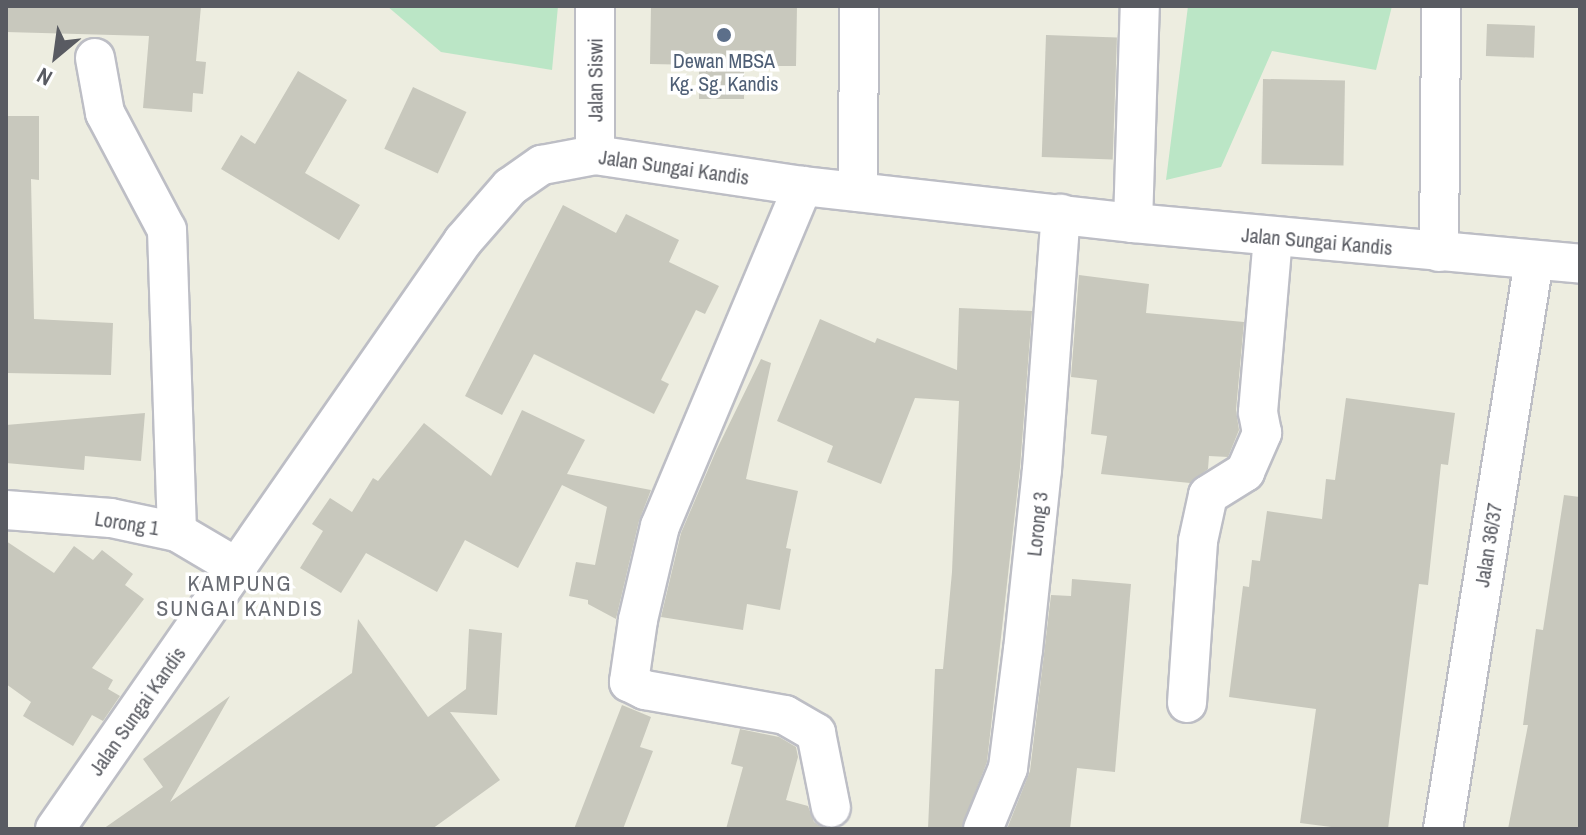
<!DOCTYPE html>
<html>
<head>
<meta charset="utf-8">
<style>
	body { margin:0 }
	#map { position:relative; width:1586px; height:835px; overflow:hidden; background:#edede0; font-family:"Archivo Narrow",sans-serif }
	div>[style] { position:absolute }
	.green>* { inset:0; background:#bbe6c6 }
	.building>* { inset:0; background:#c8c8bd; transform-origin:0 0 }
	.roads { filter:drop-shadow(2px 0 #bdbec5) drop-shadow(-2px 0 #bdbec5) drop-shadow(0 2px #bdbec5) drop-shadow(0 -2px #bdbec5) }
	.minor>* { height:38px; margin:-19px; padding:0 19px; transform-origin:19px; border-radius:19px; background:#fff }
	.dots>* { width:22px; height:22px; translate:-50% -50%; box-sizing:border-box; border:4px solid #fff; border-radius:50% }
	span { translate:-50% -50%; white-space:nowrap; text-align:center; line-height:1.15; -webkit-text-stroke:7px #fff; paint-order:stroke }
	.service-label { font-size:20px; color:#4e5e75 }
	.street-label { font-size:20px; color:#595b62 }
	.neighbourhood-label { font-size:22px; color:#6a6d74; letter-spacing:2px }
	.frame { position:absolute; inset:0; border:8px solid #595b62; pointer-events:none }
	.north { position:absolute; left:16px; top:16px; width:80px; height:80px; -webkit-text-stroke:6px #fff; paint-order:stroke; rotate:209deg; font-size:22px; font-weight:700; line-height:32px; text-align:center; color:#595b62 }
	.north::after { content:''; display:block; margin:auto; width:28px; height:36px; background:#595b62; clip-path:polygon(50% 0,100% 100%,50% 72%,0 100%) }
</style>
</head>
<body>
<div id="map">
	<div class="green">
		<i style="clip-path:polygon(387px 6px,558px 6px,552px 70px,441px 52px)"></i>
		<i style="clip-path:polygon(1188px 6px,1392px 6px,1376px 70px,1272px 51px,1221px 167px,1166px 180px)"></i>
	</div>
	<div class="building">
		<i style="clip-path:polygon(6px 6px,201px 6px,196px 61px,206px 62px,203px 94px,193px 93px,192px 112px,143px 108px,149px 36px,6px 32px)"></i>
		<i style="clip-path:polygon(651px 6px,797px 6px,796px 66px,744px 66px,744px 99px,699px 99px,699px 65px,650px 64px)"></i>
		<i style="left:1487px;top:24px;width:48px;height:32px;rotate:2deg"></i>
		<i style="left:1046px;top:35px;width:71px;height:122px;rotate:2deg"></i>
		<i style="clip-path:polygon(298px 71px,347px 100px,305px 173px,360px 205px,339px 240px,221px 169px,241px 135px,255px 144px)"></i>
		<i style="left:1263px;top:79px;width:82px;height:85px;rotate:1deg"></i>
		<i style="left:413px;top:87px;width:59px;height:68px;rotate:25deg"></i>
		<i style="clip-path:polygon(6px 116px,39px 116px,39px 180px,31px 179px,34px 319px,113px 323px,111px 375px,6px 373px)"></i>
		<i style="clip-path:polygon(563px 205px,616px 233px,626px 214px,679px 240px,669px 262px,719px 286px,705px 314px,696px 310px,661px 380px,669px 384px,654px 414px,534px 354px,502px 415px,465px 396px)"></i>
		<i style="clip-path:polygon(1079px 275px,1149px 284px,1146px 313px,1244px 322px,1236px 410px,1239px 430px,1228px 457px,1209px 456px,1208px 469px,1190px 483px,1101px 474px,1107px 436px,1091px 434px,1097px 380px,1071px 377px)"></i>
		<i style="clip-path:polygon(959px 308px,1032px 311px,1020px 468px,987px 762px,961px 829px,928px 829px,935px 669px,943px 669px,952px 572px,959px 401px,915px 398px,881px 484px,827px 462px,833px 446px,777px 421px,820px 319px,875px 343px,877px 338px,957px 370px)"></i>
		<i style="clip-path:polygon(761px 359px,771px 363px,746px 479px,798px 491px,786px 548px,791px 549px,780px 610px,747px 604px,743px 630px,661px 617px,681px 533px,716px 451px)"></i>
		<i style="clip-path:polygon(1346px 398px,1455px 413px,1448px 465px,1441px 464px,1428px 585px,1419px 584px,1388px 829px,1347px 829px,1300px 823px,1316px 709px,1229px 697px,1243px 586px,1249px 587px,1252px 560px,1260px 561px,1267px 511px,1322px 519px,1326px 479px,1335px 480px)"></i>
		<i style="clip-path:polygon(522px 410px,585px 440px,567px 474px,651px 490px,639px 521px,616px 619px,588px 604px,588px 600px,569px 596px,576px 562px,595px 565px,607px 507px,562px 485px,518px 568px,465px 540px,437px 592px,366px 553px,341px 593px,300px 568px,323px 531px,312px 524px,330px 498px,352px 512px,373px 478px,378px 481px,424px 423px,491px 476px)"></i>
		<i style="clip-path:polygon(145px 413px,141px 461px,85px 456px,84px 470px,6px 463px,6px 425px)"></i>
		<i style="clip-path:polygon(1564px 495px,1580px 497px,1580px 829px,1508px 829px,1528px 725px,1523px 725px,1536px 629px,1543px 630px)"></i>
		<i style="clip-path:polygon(6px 541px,54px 573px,74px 546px,93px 560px,102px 550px,133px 574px,125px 585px,144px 599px,92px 668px,113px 680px,108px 689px,120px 696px,103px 721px,92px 715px,73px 746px,23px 716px,31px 702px,6px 684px)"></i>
		<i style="clip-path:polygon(1072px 579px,1131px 584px,1115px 772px,1077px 768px,1070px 829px,1007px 829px,1030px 771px,1051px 595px,1071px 596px)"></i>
		<i style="clip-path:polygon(358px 619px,428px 717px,466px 689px,469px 629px,502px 633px,497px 715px,450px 712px,500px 780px,432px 829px,103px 829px,163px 787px,143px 759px,230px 696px,170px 802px,352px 673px)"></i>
		<i style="clip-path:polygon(622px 705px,651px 717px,640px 747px,653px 751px,623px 829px,574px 829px)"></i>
		<i style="clip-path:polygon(740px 729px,779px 737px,796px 747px,798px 757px,786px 800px,808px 806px,814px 822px,825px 829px,726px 829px,743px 767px,731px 764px)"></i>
	</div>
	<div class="roads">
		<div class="minor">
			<i style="left:95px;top:58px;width:56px;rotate:79.7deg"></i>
			<i style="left:105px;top:113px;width:132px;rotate:62.1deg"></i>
			<i style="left:167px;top:230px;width:302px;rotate:88.1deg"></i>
			<i style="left:595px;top:155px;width:149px;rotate:-90deg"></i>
			<i style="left:803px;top:186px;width:369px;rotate:112.8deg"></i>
			<i style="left:660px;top:526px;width:97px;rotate:103.2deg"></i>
			<i style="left:638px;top:620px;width:63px;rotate:98.3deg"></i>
			<i style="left:629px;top:682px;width:18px;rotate:27deg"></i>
			<i style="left:645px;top:690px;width:142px;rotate:10.1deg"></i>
			<i style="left:785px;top:715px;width:36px;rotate:30deg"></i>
			<i style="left:816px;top:733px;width:76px;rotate:78.7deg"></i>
			<i style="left:858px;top:192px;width:186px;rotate:-89.7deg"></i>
			<i style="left:1133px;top:223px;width:217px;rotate:-88.2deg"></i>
			<i style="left:1439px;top:252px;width:246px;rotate:-89.5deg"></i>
			<i style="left:6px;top:510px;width:105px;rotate:4.4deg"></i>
			<i style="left:111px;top:518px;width:67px;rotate:12deg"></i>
			<i style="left:177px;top:532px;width:71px;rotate:30.5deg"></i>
			<i style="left:1187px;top:703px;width:162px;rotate:-86.1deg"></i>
			<i style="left:1198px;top:541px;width:47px;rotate:-77.7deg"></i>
			<i style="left:1208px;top:495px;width:44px;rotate:-31.9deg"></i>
			<i style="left:1245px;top:472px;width:43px;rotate:-66.4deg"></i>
			<i style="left:1262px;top:433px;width:21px;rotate:-101deg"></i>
			<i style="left:1258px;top:412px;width:176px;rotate:-85.1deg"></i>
			<i style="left:55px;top:829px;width:716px;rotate:-55.24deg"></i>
			<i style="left:463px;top:241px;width:72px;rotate:-49deg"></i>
			<i style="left:510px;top:187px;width:39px;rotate:-35deg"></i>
			<i style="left:542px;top:165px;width:54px;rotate:-10.7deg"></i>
			<i style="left:595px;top:155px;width:210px;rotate:8.5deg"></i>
			<i style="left:803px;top:186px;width:332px;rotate:6.4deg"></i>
			<i style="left:1133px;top:223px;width:449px;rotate:5.2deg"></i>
			<i style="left:983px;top:829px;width:66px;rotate:-67.7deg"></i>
			<i style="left:1008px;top:768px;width:119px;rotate:-82.8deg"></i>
			<i style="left:1023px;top:650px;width:181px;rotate:-84deg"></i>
			<i style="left:1042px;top:470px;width:257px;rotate:-85.8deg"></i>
			<i style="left:1443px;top:829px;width:575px;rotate:-80.9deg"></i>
		</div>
	</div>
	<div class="dots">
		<i style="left:724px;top:35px;background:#5c6f8a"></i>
	</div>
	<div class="service-label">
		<span style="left:724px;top:72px">Dewan MBSA<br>Kg. Sg. Kandis</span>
	</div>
	<div class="street-label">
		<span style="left:595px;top:80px;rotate:-90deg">Jalan Siswi</span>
		<span style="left:674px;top:167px;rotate:8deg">Jalan Sungai Kandis</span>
		<span style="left:1317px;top:241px;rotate:5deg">Jalan Sungai Kandis</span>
		<span style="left:127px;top:523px;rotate:9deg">Lorong 1</span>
		<span style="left:1037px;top:524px;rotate:-84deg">Lorong 3</span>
		<span style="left:1488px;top:545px;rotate:-81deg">Jalan 36/37</span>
		<span style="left:137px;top:711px;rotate:-55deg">Jalan Sungai Kandis</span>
	</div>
	<div class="neighbourhood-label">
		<span style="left:240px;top:596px">KAMPUNG<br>SUNGAI KANDIS</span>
	</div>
	<div class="frame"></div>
	<div class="north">N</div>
</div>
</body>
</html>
